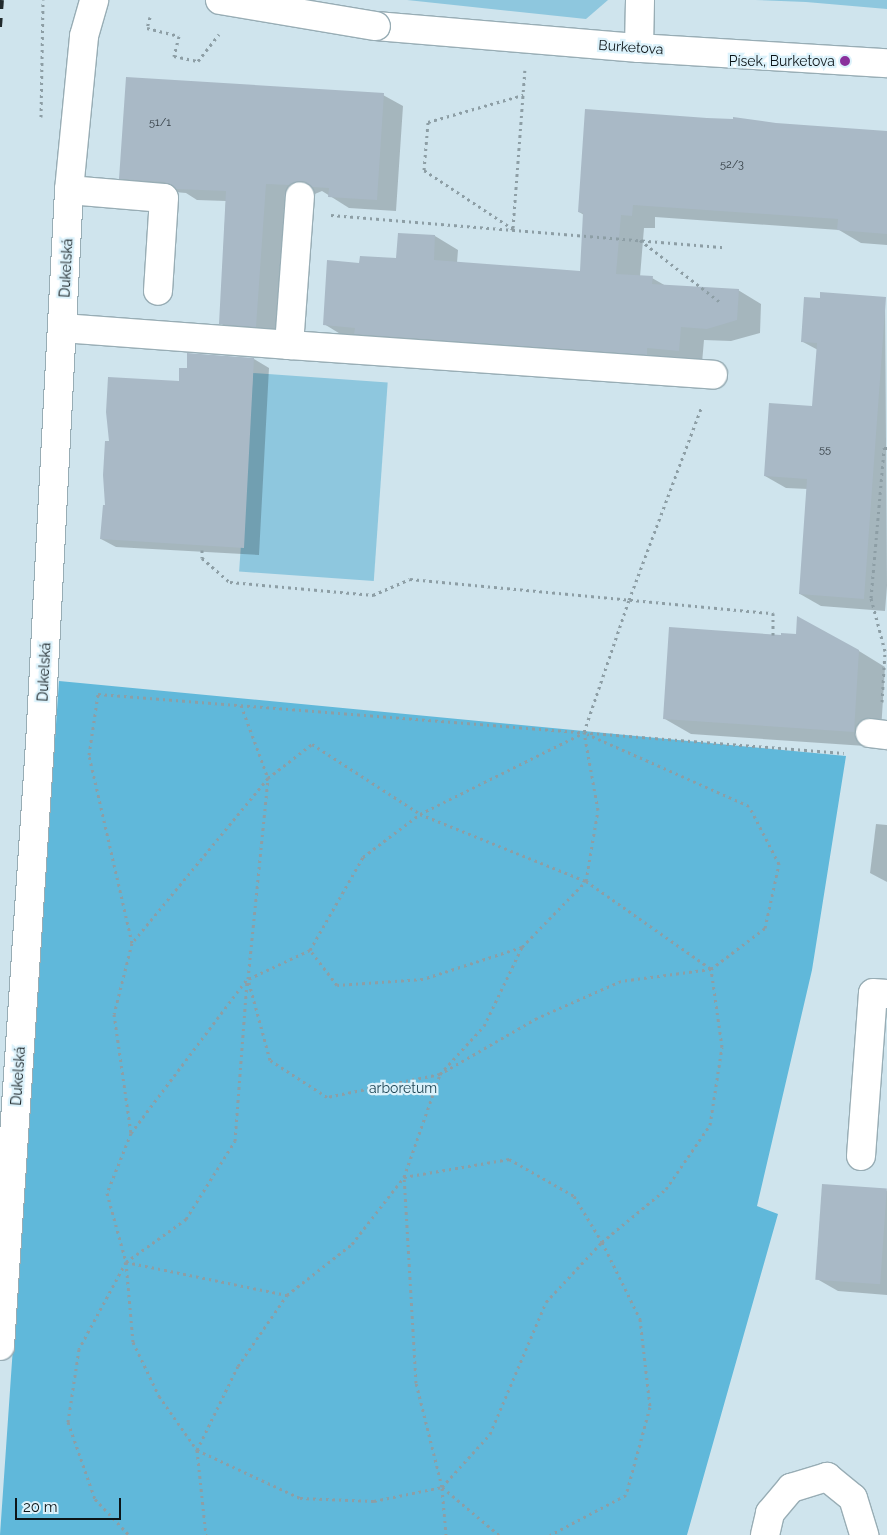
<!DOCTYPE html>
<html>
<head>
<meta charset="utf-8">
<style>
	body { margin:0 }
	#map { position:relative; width:887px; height:1535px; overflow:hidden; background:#cfe4ed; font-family:Raleway,sans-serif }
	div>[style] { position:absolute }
	.green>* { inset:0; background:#8ec7de; transform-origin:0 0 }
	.forest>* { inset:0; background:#60b8da }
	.shadow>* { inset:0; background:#0003 }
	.building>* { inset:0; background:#a9b9c6; transform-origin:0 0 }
	.path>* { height:3px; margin-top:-1.5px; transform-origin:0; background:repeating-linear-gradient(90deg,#8d9ea5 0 2.5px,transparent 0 6.5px) }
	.roads { filter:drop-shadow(1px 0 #98adb5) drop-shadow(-1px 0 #98adb5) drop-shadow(0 1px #98adb5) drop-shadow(0 -1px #98adb5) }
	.minor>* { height:28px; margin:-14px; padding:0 14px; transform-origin:14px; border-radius:14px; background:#fff }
	.major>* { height:28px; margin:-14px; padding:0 14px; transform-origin:14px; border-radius:14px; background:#fff }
	.rail>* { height:4px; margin-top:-2px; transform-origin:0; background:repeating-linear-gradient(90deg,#212a2d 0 9px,transparent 0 18px) }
	.bridges { filter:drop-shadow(1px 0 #98adb5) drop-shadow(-1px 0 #98adb5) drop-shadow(0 1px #98adb5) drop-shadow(0 -1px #98adb5) }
	.major-bridge>* { height:28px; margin:-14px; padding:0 14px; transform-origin:14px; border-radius:14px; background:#fff }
	.dots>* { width:14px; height:14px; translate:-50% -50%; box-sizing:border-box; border:2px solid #dcf2fb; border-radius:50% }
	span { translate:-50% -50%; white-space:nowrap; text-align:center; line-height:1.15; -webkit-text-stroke:4.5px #dcf2fb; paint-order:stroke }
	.number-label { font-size:11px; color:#343e44 }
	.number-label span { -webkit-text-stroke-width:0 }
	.street-label { font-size:14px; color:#0d1518 }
	.poi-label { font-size:14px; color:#0d1518 }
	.right { translate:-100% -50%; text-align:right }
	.park-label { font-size:14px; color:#1f4655 }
	.scale { position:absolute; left:15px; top:1498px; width:106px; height:22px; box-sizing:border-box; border:2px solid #0d1518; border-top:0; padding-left:6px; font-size:15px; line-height:18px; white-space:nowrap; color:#0d1518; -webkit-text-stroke:4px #dcf2fb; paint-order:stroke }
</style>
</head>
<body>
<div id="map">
	<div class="green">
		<i style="clip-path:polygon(407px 0,608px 0,586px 19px)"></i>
		<i style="clip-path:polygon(755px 0,887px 0,887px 9px,806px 2px)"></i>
		<i style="left:253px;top:373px;width:135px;height:199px;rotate:4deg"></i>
	</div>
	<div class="forest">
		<i style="clip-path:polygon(59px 681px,846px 756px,812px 970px,757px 1206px,778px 1214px,687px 1535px,0 1535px)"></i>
	</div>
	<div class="shadow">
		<i style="clip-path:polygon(383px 95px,403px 106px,396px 211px,349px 208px,322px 191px,310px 196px,285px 194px,275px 337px,240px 335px,220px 323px,226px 201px,197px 200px,186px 193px,140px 189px,120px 178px)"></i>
		<i style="clip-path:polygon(776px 125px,887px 132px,887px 245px,861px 243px,839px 230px,655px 217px,655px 228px,644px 228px,640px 277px,652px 278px,666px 286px,738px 290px,761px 304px,760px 333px,731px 341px,704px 340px,702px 363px,347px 338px,324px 324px,360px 264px,397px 260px,435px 236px,458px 250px,457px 263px,581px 272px,584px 215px,579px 212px)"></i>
		<i style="clip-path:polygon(885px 298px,887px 586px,885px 611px,821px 606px,800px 594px,808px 489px,786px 488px,765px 476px,813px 408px,818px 350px,803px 342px)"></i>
		<i style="clip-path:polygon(254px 359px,269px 368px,259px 555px,116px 547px,101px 539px,107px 506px,110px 443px,180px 382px)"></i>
		<i style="clip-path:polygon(797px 635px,859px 651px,885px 667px,880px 747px,691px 734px,665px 719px,782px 637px)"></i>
		<i style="clip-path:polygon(876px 824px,887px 825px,887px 882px,870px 873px)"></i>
		<i style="clip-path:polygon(887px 1190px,887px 1295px,838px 1291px,817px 1279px)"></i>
	</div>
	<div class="building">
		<i style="clip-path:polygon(126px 77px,384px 93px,377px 200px,328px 197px,329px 188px,312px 187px,302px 181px,289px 185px,266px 184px,256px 327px,219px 324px,226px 191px,176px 189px,165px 182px,119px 179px)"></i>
		<i style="clip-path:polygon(585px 109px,707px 118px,733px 119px,733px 117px,776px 123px,887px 131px,887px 234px,837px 230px,838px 219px,633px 205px,632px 216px,621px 215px,616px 274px,653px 276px,652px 284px,739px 289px,737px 320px,707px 329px,681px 327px,679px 351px,647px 348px,647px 355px,354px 334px,355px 328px,323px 325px,327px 260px,359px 263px,360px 256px,396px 258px,398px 233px,435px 235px,434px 260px,580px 271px,583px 213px,578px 212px)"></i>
		<i style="clip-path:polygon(820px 292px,886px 297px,864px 599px,799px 594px,807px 479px,764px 476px,769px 403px,812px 406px,817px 343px,801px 342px,804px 297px,820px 298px)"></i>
		<i style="clip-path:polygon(187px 353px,254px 358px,244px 548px,100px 539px,103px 505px,105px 505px,103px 475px,105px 441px,109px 441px,106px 412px,108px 377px,179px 381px,179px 368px,187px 368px)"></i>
		<i style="clip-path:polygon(797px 616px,859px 650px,854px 732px,663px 719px,669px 627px,781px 635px,781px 633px,796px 634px)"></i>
		<i style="left:822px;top:1184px;width:65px;height:96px;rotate:4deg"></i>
	</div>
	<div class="path">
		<i style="left:150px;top:17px;width:11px;rotate:105deg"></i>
		<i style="left:147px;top:28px;width:33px;rotate:14deg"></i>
		<i style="left:179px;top:36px;width:21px;rotate:104deg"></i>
		<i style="left:174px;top:56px;width:25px;rotate:12deg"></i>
		<i style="left:198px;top:61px;width:34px;rotate:-52deg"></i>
		<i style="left:41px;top:117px;width:117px;rotate:-89deg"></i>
		<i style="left:331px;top:215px;width:394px;rotate:4.7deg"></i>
		<i style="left:513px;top:228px;width:158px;rotate:-85.7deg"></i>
		<i style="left:513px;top:229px;width:107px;rotate:-146.5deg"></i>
		<i style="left:424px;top:170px;width:48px;rotate:-85.2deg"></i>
		<i style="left:428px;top:122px;width:99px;rotate:-15.9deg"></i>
		<i style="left:640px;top:240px;width:101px;rotate:37.8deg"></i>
		<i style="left:202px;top:550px;width:8px;rotate:90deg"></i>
		<i style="left:202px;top:558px;width:37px;rotate:41deg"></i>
		<i style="left:230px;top:582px;width:144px;rotate:5.2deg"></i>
		<i style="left:373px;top:595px;width:40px;rotate:-23.4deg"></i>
		<i style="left:410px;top:579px;width:365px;rotate:5.4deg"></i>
		<i style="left:773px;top:613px;width:22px;rotate:90deg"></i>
		<i style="left:882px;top:702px;width:51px;rotate:-86.6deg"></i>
		<i style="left:885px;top:651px;width:55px;rotate:-104.8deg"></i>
		<i style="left:871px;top:598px;width:151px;rotate:-85deg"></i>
		<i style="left:884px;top:448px;width:3px"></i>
		<i style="left:241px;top:705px;width:78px;rotate:69.7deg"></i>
		<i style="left:268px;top:778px;width:56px;rotate:-37.7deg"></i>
		<i style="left:312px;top:744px;width:129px;rotate:32.9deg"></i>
		<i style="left:420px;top:814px;width:182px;rotate:-26.4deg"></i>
		<i style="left:132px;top:943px;width:73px;rotate:104.2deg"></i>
		<i style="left:114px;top:1014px;width:120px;rotate:81.9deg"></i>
		<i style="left:131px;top:1133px;width:193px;rotate:-53deg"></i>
		<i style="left:522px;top:947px;width:104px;rotate:162.1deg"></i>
		<i style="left:423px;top:979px;width:86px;rotate:176deg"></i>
		<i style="left:337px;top:985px;width:44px;rotate:-127.6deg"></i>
		<i style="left:310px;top:950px;width:107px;rotate:-60.3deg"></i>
		<i style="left:363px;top:857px;width:71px;rotate:-37deg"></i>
		<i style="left:420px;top:814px;width:179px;rotate:22deg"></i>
		<i style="left:586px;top:881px;width:153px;rotate:35.1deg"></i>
		<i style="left:711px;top:969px;width:68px;rotate:-37.2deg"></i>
		<i style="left:765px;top:928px;width:66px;rotate:-77.7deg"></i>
		<i style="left:779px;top:864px;width:65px;rotate:-117.3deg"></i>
		<i style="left:749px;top:806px;width:177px;rotate:-156deg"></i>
		<i style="left:310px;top:950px;width:68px;rotate:154.9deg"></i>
		<i style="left:248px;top:979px;width:202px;rotate:-84.3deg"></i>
		<i style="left:268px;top:778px;width:214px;rotate:129.5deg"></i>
		<i style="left:132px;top:943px;width:193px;rotate:-102.9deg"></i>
		<i style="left:89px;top:755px;width:62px;rotate:-81.6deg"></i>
		<i style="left:98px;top:694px;width:748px;rotate:4.52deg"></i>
		<i style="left:131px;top:1133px;width:65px;rotate:111.8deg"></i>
		<i style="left:107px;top:1193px;width:72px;rotate:74.6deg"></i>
		<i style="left:126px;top:1262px;width:74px;rotate:-35.6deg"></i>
		<i style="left:186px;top:1219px;width:92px;rotate:-57.9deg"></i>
		<i style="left:235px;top:1141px;width:159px;rotate:-85.7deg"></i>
		<i style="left:126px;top:1262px;width:164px;rotate:11.6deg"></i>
		<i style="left:287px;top:1295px;width:83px;rotate:-38.1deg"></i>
		<i style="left:352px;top:1244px;width:85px;rotate:-52.2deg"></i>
		<i style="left:404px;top:1177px;width:107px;rotate:-9.7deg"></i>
		<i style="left:509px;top:1159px;width:75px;rotate:29.6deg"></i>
		<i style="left:574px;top:1196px;width:54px;rotate:58.7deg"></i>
		<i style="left:602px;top:1242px;width:83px;rotate:-39.6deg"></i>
		<i style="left:666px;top:1189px;width:78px;rotate:-55.5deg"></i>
		<i style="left:710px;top:1125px;width:79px;rotate:-81.3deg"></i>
		<i style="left:722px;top:1047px;width:79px;rotate:-98deg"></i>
		<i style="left:711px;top:969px;width:91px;rotate:172.4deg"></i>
		<i style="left:621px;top:981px;width:92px;rotate:156.2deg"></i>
		<i style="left:537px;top:1018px;width:112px;rotate:150deg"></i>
		<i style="left:440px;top:1074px;width:115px;rotate:168.5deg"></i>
		<i style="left:327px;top:1097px;width:68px;rotate:-147deg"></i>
		<i style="left:270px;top:1060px;width:84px;rotate:-105.2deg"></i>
		<i style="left:126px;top:1262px;width:80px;rotate:85deg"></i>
		<i style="left:133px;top:1342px;width:60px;rotate:64.3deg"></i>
		<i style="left:159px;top:1396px;width:66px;rotate:54.9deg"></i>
		<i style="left:197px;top:1450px;width:93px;rotate:-64deg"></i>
		<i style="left:238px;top:1366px;width:86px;rotate:-55.4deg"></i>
		<i style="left:126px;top:1262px;width:99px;rotate:118.4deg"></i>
		<i style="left:79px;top:1349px;width:74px;rotate:98.6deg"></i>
		<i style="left:68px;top:1422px;width:82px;rotate:70.7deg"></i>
		<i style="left:95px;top:1499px;width:50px;rotate:46.6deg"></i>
		<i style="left:197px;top:1450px;width:114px;rotate:25deg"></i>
		<i style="left:300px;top:1498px;width:74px;rotate:2.3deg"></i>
		<i style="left:374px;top:1501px;width:69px;rotate:-11.6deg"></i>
		<i style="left:442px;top:1487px;width:72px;rotate:-47.8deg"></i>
		<i style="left:490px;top:1434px;width:143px;rotate:-67deg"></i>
		<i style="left:546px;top:1302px;width:82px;rotate:-47deg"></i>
		<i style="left:602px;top:1242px;width:86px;rotate:63.7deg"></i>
		<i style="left:640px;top:1319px;width:89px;rotate:83.5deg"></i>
		<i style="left:650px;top:1407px;width:91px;rotate:105.3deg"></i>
		<i style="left:626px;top:1495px;width:86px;rotate:152.2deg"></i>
		<i style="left:197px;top:1450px;width:85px;rotate:84deg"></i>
		<i style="left:442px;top:1488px;width:47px;rotate:85.1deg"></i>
		<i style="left:499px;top:1535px;width:75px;rotate:-139.9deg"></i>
		<i style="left:442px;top:1487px;width:107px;rotate:-104deg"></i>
		<i style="left:416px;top:1383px;width:206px;rotate:-93.3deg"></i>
		<i style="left:404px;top:1177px;width:109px;rotate:-70.7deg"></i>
		<i style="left:440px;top:1074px;width:65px;rotate:-47.5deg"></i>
		<i style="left:484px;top:1026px;width:88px;rotate:-64.3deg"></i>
		<i style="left:522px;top:947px;width:92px;rotate:-45.9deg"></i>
		<i style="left:586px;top:881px;width:72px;rotate:-80.4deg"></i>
		<i style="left:598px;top:810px;width:79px;rotate:-100.2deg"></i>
		<i style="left:584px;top:732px;width:139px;rotate:-71.2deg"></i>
		<i style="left:629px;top:600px;width:207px;rotate:-69.4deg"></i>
	</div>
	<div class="roads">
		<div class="minor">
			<i style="left:639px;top:48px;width:48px;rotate:-88.8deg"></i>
			<i style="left:69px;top:190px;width:95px;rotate:4.8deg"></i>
			<i style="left:164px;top:198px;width:93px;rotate:93.7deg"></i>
			<i style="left:63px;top:328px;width:227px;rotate:4.3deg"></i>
			<i style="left:289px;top:345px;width:149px;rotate:-85.8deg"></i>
			<i style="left:289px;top:345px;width:425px;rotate:4deg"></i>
			<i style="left:870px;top:733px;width:17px;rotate:7deg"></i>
			<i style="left:861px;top:1156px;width:163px;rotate:-85.8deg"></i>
			<i style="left:873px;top:993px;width:14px;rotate:4deg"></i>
			<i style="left:0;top:1346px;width:603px;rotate:-86.2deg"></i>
			<i style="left:40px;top:744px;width:555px;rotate:-87deg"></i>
			<i style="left:69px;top:190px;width:155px;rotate:-84.4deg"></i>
			<i style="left:84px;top:36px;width:37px;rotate:-74deg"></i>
			<i style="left:765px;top:1535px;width:23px;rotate:-77deg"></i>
			<i style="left:770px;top:1513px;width:33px;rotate:-50deg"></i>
			<i style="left:791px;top:1488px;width:38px;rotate:-17deg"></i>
			<i style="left:827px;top:1477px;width:33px;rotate:39deg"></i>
			<i style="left:853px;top:1498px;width:39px;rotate:73deg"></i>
		</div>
		<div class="major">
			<i style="left:376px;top:26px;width:264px;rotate:4.8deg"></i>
			<i style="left:639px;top:48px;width:248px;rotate:3.5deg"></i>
		</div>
	</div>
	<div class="rail">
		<i style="left:0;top:27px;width:27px;rotate:-86deg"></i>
	</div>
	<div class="bridges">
		<div class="major-bridge">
			<i style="left:220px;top:0;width:158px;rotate:9.5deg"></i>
		</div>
	</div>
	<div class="dots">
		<i style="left:845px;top:61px;background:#89309c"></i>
	</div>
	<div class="number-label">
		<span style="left:160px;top:123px">51/1</span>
		<span style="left:732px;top:165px">52/3</span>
		<span style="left:825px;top:450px">55</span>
	</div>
	<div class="street-label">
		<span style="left:631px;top:47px;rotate:4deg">Burketova</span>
		<span style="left:66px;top:268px;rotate:-87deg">Dukelská</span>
		<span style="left:44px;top:672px;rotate:-87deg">Dukelská</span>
		<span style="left:18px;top:1076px;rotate:-86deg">Dukelská</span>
	</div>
	<div class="poi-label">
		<span class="right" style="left:835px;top:61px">Písek, Burketova</span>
	</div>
	<div class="park-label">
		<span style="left:403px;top:1088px">arboretum</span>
	</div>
	<div class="scale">20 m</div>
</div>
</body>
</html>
